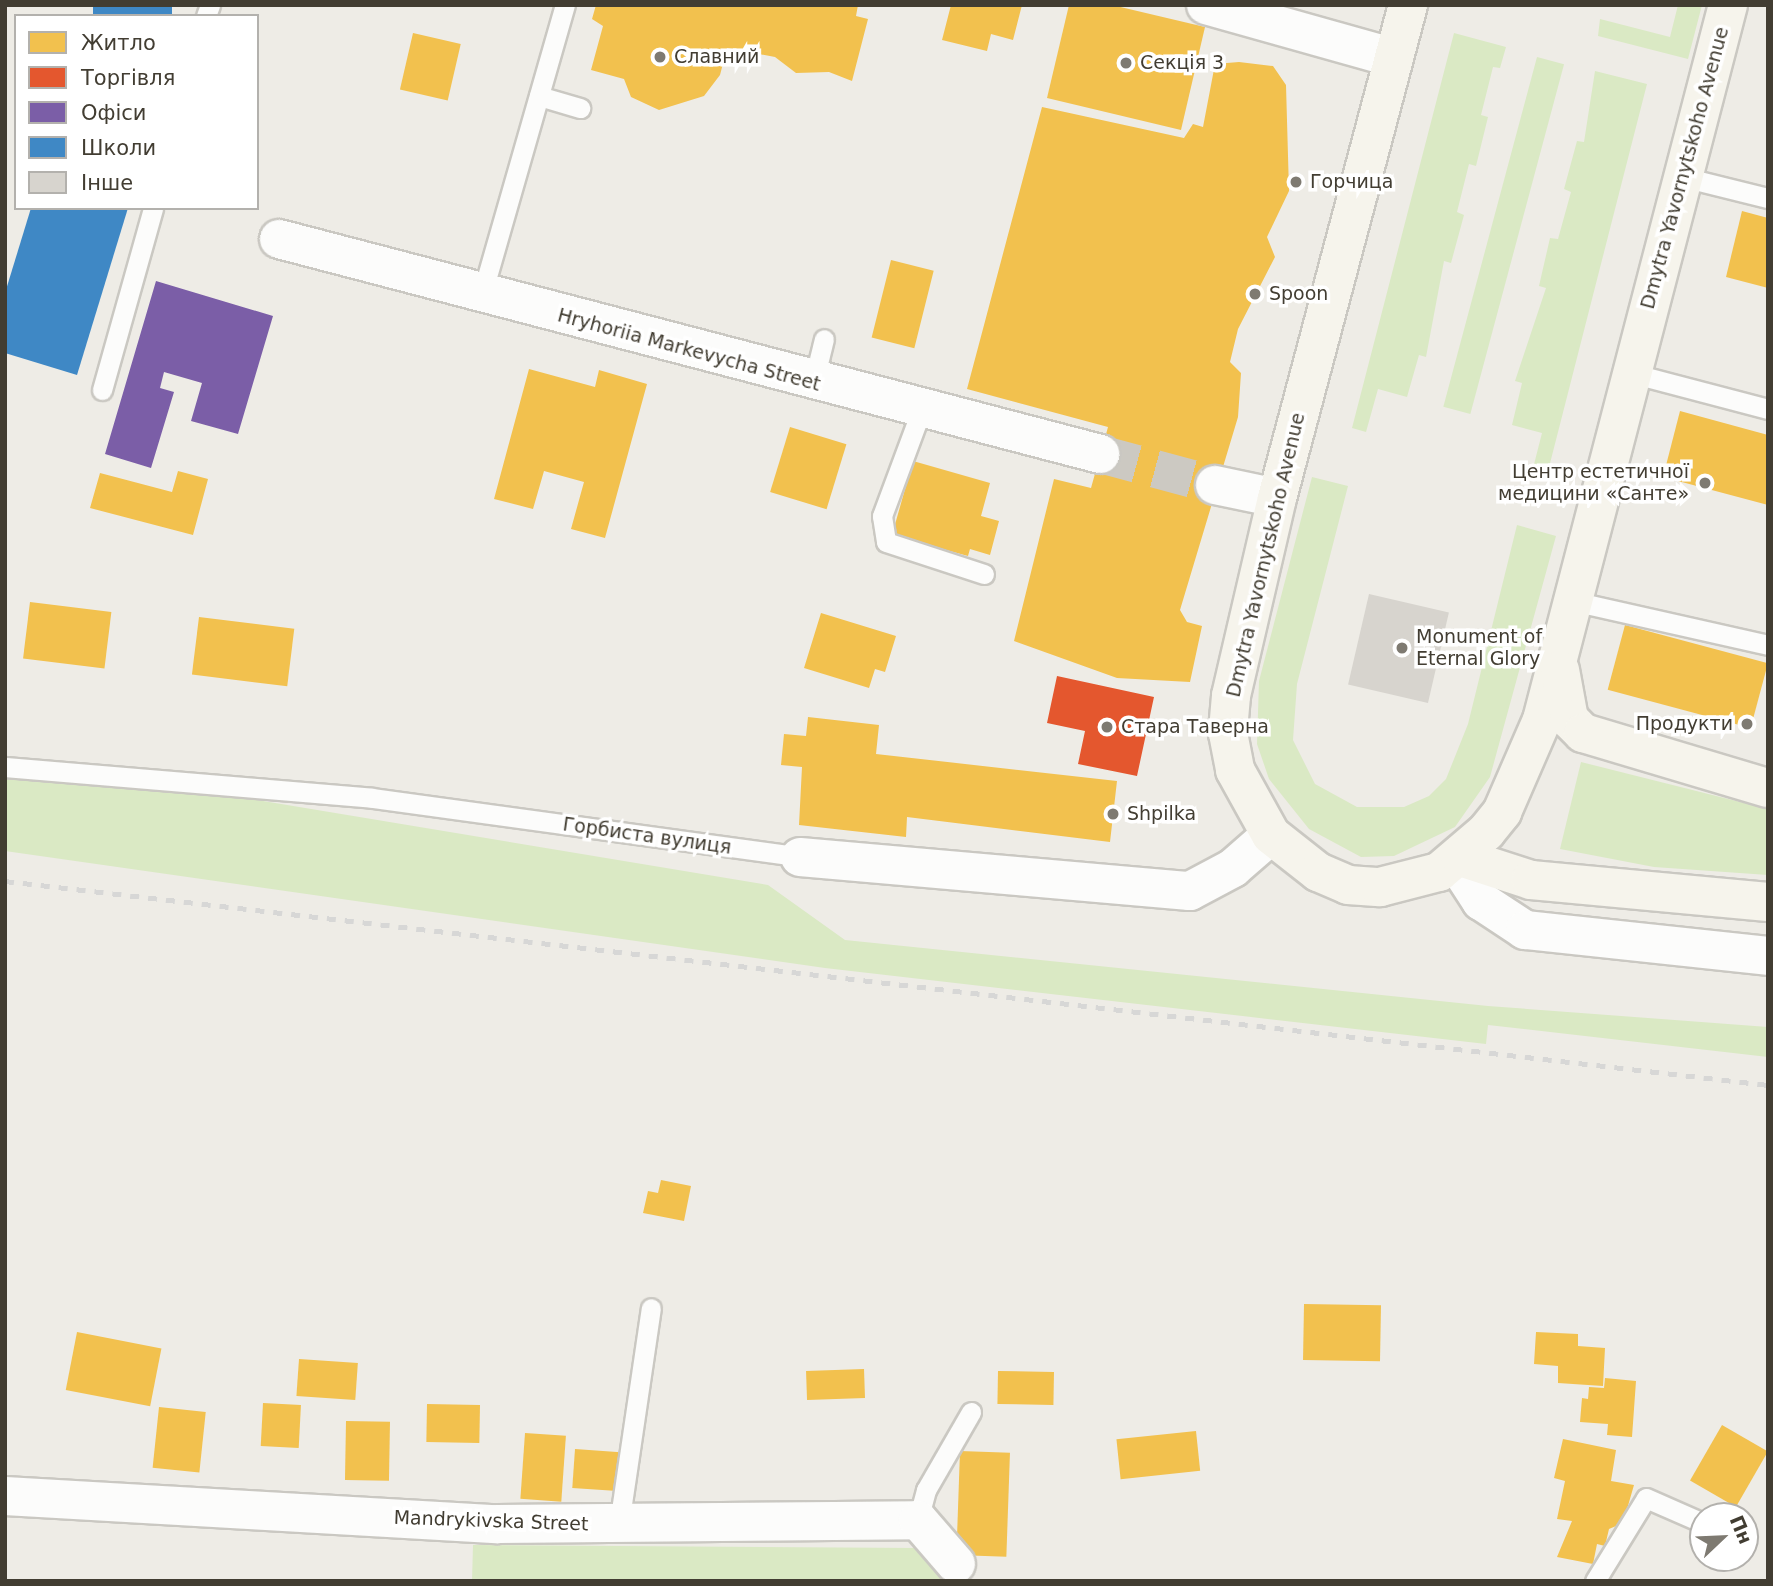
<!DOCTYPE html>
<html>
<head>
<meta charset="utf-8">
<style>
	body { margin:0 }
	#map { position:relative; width:1773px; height:1586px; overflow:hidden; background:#eeece6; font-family:"DejaVu Sans",sans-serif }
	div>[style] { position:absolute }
	.green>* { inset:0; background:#dae9c4; transform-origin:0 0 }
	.homes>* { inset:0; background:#f2c14e; transform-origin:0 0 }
	.shops>* { inset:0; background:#e4572e }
	.offices>* { inset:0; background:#7b5ea7 }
	.schools>* { inset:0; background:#3f88c5; transform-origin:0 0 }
	.building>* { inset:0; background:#d7d4ce; transform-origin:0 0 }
	.minor-tunnel>* { height:38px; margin-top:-19px; transform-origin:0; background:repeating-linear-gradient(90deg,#ccc9c2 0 38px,transparent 0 57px) }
	.roads { filter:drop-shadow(2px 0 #cac8c2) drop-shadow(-2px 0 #cac8c2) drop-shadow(0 2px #cac8c2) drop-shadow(0 -2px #cac8c2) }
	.service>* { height:19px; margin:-9.5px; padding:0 9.5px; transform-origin:9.5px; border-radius:9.5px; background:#fcfcfb }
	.minor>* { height:38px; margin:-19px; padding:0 19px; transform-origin:19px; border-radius:19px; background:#fcfcfb }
	.tertiary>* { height:38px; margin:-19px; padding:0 19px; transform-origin:19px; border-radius:19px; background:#fcfcfb }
	.secondary>* { height:38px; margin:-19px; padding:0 19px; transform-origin:19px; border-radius:19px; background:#f6f4ec }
	.rail>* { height:5px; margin-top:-2.5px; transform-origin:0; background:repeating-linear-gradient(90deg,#d7d7d6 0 9px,transparent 0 18px) }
	.dots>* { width:19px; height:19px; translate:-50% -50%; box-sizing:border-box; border:4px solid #fff; border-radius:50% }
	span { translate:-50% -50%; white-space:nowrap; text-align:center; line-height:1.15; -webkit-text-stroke:7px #fff; paint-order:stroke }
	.poi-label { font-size:19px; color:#423d32 }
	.left { translate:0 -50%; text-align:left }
	.right { translate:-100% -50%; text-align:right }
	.street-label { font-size:19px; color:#423d32 }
	.frame { position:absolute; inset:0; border:7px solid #423d32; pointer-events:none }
	.legend { position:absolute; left:14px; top:14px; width:245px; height:196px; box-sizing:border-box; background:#fff; border:2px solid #b3b1ad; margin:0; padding:9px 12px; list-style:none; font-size:21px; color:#423d32 }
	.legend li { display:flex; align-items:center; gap:14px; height:35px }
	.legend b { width:35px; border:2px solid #b3b1ad }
	.north { position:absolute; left:1689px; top:1502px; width:70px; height:70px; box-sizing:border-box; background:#fff; border:2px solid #b3b1ad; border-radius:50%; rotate:67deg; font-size:19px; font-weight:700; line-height:28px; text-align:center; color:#423d32 }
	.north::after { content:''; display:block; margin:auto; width:24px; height:32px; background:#7e7a71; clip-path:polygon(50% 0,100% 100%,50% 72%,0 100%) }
</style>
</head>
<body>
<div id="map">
	<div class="green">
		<i style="clip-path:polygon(1678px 5px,1702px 5px,1688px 59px,1598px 36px,1600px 19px,1670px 37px)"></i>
		<i style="clip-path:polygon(1454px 33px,1506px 47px,1500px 68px,1493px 67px,1481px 115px,1488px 117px,1476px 166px,1469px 164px,1457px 212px,1464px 215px,1451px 263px,1444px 261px,1426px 357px,1419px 355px,1407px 397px,1378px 389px,1366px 432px,1352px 428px)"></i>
		<i style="left:1537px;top:57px;width:28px;height:362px;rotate:15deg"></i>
		<i style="clip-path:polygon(1595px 71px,1647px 84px,1546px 479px,1531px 476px,1542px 433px,1512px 425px,1522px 383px,1515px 381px,1546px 288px,1539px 286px,1550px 238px,1558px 239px,1571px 192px,1564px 189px,1577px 141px,1584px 142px)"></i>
		<i style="clip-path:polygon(1312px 477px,1348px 486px,1297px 684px,1293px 740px,1315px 784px,1357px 807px,1404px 807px,1429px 796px,1446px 779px,1468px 724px,1517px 525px,1556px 536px,1490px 777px,1455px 827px,1394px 856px,1361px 857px,1309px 829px,1269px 779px,1257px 744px,1259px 681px)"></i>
		<i style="clip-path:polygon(5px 758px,768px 885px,845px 940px,1488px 1006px,1768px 1027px,1768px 1057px,1488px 1025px,1486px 1044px,825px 968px,5px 851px)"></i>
		<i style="clip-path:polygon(1581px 762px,1768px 809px,1768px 875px,1654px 867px,1560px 849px)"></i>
		<i style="clip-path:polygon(473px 1545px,917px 1548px,971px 1581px,472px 1581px)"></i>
	</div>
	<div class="homes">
		<i style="clip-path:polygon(596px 5px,858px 5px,856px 16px,868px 19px,852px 81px,829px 72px,796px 73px,775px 57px,727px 48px,720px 75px,704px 96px,659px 110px,631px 97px,624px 79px,591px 70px,603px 26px,592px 19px)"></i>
		<i style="clip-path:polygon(951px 5px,1022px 5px,1013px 40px,991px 34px,987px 51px,942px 40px)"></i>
		<i style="clip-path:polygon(1069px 5px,1112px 5px,1205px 27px,1181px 130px,1047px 98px)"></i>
		<i style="left:413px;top:33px;width:49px;height:58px;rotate:13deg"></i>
		<i style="clip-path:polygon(1239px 62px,1273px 66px,1286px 85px,1289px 191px,1267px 237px,1275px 257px,1238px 329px,1230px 362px,1241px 373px,1238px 417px,1180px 610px,1187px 622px,1202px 626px,1190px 682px,1117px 678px,1014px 641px,1054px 479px,1091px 488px,1108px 427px,967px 389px,1042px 107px,1184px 138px,1193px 124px,1203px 127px,1215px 64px)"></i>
		<i style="clip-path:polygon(1742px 211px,1768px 218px,1768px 288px,1726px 277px)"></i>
		<i style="left:891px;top:260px;width:44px;height:80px;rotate:14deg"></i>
		<i style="clip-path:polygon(529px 369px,595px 387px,599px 370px,647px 384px,605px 538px,571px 529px,584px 482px,544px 471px,533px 509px,494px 499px)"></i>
		<i style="clip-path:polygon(1680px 411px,1768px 435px,1768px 505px,1663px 477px)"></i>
		<i style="left:790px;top:427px;width:59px;height:68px;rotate:17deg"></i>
		<i style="clip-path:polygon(913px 461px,990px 483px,981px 516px,999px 521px,990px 555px,970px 549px,968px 556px,892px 535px)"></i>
		<i style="clip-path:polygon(178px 471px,208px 479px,193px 535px,90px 508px,100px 473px,172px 492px)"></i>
		<i style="left:30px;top:602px;width:82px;height:57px;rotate:7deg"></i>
		<i style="clip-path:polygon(821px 613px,896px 636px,885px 672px,875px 669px,869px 688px,804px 668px)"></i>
		<i style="left:199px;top:617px;width:96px;height:58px;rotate:7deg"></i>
		<i style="left:1625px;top:625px;width:148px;height:67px;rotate:15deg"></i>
		<i style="clip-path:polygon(808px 717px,879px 725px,876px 754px,1117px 781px,1110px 842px,907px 817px,906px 837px,799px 825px,802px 767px,781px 765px,784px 734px,806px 736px)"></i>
		<i style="clip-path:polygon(661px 1180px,691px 1186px,684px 1221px,643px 1213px,648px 1191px,658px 1193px)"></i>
		<i style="left:1304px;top:1304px;width:77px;height:56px;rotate:1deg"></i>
		<i style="left:77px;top:1332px;width:86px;height:59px;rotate:11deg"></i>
		<i style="clip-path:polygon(1536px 1332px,1578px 1334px,1578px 1346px,1605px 1348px,1603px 1386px,1558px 1383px,1558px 1366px,1534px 1364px)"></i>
		<i style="left:299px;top:1359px;width:59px;height:37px;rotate:4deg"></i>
		<i style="left:864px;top:1369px;width:29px;height:58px;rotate:88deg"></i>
		<i style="left:998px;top:1371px;width:56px;height:33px;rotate:1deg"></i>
		<i style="clip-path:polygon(1605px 1378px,1636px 1381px,1632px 1437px,1607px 1435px,1608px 1424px,1580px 1422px,1582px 1398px,1588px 1399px,1589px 1387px,1604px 1388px)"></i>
		<i style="left:263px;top:1403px;width:38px;height:43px;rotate:3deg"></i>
		<i style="left:427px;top:1404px;width:53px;height:38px;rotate:1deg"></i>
		<i style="left:159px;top:1407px;width:47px;height:61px;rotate:6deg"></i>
		<i style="left:346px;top:1421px;width:44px;height:59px;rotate:1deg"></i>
		<i style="left:1722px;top:1425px;width:53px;height:64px;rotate:30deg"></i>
		<i style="left:1196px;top:1431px;width:40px;height:80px;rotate:84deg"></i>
		<i style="left:525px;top:1433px;width:41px;height:66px;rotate:4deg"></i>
		<i style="clip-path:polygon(1563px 1439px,1616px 1450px,1611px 1481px,1634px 1485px,1623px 1523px,1609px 1529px,1605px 1546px,1597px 1544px,1593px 1564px,1557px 1557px,1572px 1521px,1557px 1519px,1565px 1481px,1554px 1478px)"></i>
		<i style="left:575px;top:1449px;width:49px;height:39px;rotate:4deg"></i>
		<i style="left:960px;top:1451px;width:50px;height:104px;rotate:2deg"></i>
	</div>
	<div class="shops">
		<i style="clip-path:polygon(1057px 676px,1154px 697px,1137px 776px,1078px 764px,1085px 731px,1047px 723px)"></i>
	</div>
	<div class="offices">
		<i style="clip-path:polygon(156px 281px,273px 316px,238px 434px,191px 421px,202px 383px,164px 372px,160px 388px,174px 392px,151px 468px,105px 454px)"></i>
	</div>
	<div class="schools">
		<i style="left:93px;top:5px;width:79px;height:11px"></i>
		<i style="clip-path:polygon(31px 208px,128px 208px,77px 375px,5px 353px,5px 293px)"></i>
	</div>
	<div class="building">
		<i style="left:1369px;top:594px;width:82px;height:93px;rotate:13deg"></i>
	</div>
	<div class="minor-tunnel">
		<i style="left:1100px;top:454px;width:119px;rotate:15.1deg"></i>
	</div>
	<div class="roads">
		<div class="service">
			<i style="left:206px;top:16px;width:12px;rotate:-70deg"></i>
			<i style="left:539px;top:96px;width:43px;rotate:16.3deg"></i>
			<i style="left:1683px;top:177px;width:88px;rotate:13.9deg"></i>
			<i style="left:482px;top:294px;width:301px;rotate:-74deg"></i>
			<i style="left:1631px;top:373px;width:142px;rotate:14.7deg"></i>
			<i style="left:813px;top:384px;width:46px;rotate:-76.3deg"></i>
			<i style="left:102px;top:390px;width:189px;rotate:-74.3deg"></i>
			<i style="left:921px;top:411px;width:112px;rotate:110.4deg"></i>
			<i style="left:882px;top:516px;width:26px;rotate:81deg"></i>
			<i style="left:886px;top:542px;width:103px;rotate:18.1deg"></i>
			<i style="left:1573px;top:601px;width:200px;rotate:12.7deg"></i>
			<i style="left:5px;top:767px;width:368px;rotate:4.8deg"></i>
			<i style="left:372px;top:798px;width:432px;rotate:7.8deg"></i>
			<i style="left:918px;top:1520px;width:31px;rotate:-75deg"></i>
			<i style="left:926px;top:1490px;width:90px;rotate:-60deg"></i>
			<i style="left:619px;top:1524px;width:218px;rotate:-81.6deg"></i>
			<i style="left:1595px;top:1581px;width:97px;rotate:-58.4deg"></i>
			<i style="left:1646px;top:1498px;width:62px;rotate:23.7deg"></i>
		</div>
		<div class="minor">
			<i style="left:279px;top:239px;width:849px;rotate:14.67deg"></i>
			<i style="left:1215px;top:485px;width:63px;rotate:11.8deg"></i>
			<i style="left:800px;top:857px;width:391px;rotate:5deg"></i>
			<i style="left:1190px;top:891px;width:49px;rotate:-28.1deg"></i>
			<i style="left:1233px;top:868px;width:50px;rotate:-41deg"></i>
			<i style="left:1455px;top:861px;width:48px;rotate:57deg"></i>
			<i style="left:1481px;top:901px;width:53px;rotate:33.4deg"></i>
			<i style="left:1525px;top:930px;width:244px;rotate:6.1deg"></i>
			<i style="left:5px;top:1496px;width:493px;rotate:3.3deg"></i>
			<i style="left:497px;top:1524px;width:421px;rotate:-0.5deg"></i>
			<i style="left:918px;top:1520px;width:58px;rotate:49.2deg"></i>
		</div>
		<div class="tertiary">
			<i style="left:1206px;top:5px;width:195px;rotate:15.7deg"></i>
		</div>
		<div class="secondary">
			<i style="left:1408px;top:5px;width:510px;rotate:104.88deg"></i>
			<i style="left:1277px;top:498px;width:203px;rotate:103.1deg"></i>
			<i style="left:1231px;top:696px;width:37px;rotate:95deg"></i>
			<i style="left:1228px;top:733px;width:38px;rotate:79deg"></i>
			<i style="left:1235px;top:770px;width:74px;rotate:61deg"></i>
			<i style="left:1271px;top:835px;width:60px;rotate:38.2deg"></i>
			<i style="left:1318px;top:872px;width:33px;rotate:23deg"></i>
			<i style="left:1348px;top:885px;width:32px;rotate:4deg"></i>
			<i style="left:1380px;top:887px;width:61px;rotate:-14.3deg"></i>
			<i style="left:1439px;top:872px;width:62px;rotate:-40.4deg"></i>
			<i style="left:1486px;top:832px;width:26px;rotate:-51deg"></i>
			<i style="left:1502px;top:812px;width:100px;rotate:-66.5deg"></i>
			<i style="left:1542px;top:720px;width:739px;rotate:-75.42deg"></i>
			<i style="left:1560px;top:670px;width:50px;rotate:79.6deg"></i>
			<i style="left:1569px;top:719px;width:20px;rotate:45deg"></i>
			<i style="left:1583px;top:733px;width:193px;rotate:16.6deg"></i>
			<i style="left:1460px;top:857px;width:75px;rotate:17.9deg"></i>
			<i style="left:1531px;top:880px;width:238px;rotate:5.3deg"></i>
		</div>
	</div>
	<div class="rail">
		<i style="left:5px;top:881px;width:1775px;rotate:6.6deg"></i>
	</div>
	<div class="dots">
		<i style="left:660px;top:57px;background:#7e7a71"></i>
		<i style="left:1126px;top:63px;background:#7e7a71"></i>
		<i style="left:1296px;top:182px;background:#7e7a71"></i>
		<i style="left:1255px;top:294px;background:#7e7a71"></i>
		<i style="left:1705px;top:483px;background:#7e7a71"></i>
		<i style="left:1402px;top:648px;background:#7e7a71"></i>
		<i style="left:1747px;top:724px;background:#7e7a71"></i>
		<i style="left:1107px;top:727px;background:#7e7a71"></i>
		<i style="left:1113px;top:814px;background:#7e7a71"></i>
	</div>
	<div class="poi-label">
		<span class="left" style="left:674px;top:57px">Славний</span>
		<span class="left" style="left:1140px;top:63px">Секція 3</span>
		<span class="left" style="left:1310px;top:182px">Горчица</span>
		<span class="left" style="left:1269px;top:294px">Spoon</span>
		<span class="right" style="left:1689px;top:483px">Центр естетичної<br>медицини «Санте»</span>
		<span class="left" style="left:1416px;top:648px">Monument of<br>Eternal Glory</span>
		<span class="right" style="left:1733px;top:724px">Продукти</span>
		<span class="left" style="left:1121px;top:727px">Стара Таверна</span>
		<span class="left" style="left:1127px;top:814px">Shpilka</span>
	</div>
	<div class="street-label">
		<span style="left:1685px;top:168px;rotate:-75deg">Dmytra Yavornytskoho Avenue</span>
		<span style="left:689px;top:350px;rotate:15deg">Hryhoriia Markevycha Street</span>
		<span style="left:1266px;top:555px;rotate:-77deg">Dmytra Yavornytskoho Avenue</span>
		<span style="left:647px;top:836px;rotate:8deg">Горбиста вулиця</span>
		<span style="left:491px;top:1521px;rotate:2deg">Mandrykivska Street</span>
	</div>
	<div class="frame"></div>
	<ul class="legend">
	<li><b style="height:19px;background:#f2c14e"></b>Житло</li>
	<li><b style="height:19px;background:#e4572e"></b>Торгівля</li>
	<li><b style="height:19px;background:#7b5ea7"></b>Офіси</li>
	<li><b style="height:19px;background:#3f88c5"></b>Школи</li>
	<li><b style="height:19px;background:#d7d4ce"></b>Інше</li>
	</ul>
	<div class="north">Пн</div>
</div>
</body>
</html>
